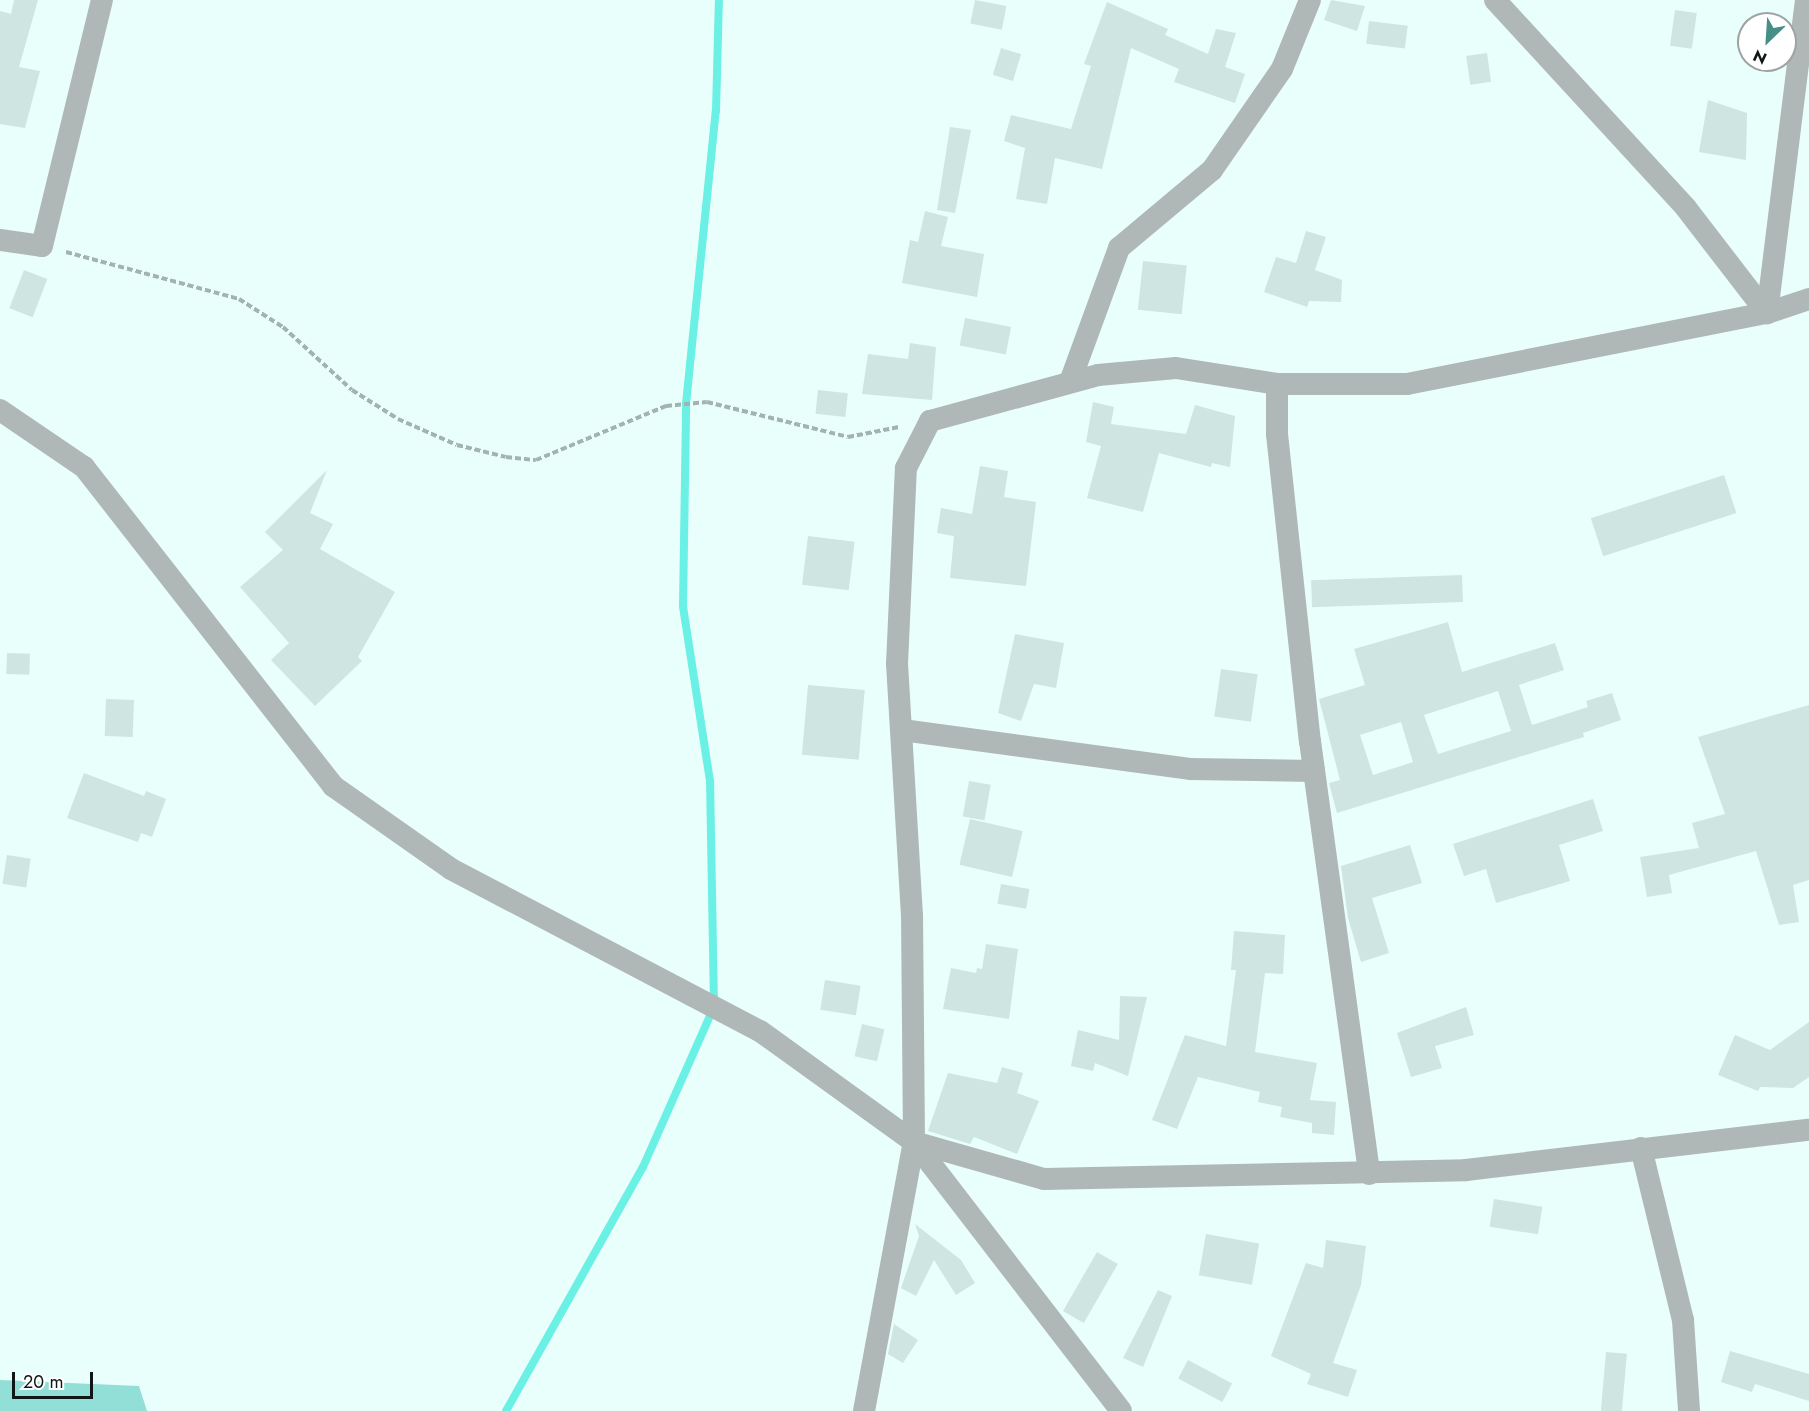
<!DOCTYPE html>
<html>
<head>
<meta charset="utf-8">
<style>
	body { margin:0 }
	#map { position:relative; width:1809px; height:1411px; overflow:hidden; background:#e9fffc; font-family:Jost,sans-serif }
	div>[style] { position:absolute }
	.green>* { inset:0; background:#92dfd7 }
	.stream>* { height:8px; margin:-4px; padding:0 4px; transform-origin:4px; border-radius:4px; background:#6bf0e5 }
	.building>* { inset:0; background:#cfe5e2; transform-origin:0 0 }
	.path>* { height:4px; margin-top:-2px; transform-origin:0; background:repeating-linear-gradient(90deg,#a2b3b1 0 6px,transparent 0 9px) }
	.street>* { height:22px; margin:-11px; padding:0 11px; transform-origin:11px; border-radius:11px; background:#afb8b7 }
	span { translate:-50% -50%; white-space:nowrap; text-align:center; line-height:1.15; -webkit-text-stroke:4.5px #fff; paint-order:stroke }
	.north { position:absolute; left:1737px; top:12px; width:60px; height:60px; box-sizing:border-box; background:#fff; border:2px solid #9fa3a2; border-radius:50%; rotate:205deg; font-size:16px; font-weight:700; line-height:24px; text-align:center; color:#101817 }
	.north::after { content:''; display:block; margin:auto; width:21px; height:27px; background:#478e88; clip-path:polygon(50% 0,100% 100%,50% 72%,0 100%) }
	.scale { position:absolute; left:12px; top:1372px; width:81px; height:27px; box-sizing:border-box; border:3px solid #101817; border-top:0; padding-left:8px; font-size:18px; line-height:21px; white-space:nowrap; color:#101817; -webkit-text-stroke:4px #fff; paint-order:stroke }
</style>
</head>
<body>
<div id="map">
	<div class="green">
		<i style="clip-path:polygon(0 1380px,139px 1386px,147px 1411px,0 1411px)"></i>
	</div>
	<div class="stream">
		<i style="left:506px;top:1411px;width:280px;rotate:-60.7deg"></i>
		<i style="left:643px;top:1167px;width:175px;rotate:-66.1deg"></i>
		<i style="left:714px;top:1007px;width:226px;rotate:-91deg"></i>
		<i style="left:710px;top:781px;width:177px;rotate:-98.8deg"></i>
		<i style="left:683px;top:606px;width:202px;rotate:-89.1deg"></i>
		<i style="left:686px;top:404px;width:295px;rotate:-84.2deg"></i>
		<i style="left:716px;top:111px;width:111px;rotate:-88.5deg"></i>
	</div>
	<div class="building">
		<i style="clip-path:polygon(14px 0,38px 0,19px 67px,40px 71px,25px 128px,0 124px,0 11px,11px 14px)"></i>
		<i style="left:975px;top:0;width:32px;height:24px;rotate:11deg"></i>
		<i style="clip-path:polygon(1331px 0,1365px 6px,1357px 31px,1324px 20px)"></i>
		<i style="clip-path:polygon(1107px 2px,1168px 29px,1165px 35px,1208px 54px,1216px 29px,1236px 33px,1225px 67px,1245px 74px,1235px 103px,1174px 82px,1179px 69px,1131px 48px,1102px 169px,1055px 158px,1047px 204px,1016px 199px,1025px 148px,1004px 141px,1011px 115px,1071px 129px,1091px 66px,1084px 64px)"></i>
		<i style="left:1675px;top:10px;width:22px;height:36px;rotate:8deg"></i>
		<i style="left:1369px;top:21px;width:39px;height:23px;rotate:7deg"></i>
		<i style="left:1001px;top:48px;width:21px;height:28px;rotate:17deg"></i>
		<i style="left:1487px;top:53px;width:29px;height:21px;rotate:82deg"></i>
		<i style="clip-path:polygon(1708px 100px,1747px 113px,1746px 160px,1699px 152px)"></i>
		<i style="clip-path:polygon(950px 127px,971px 130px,955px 213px,937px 210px)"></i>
		<i style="clip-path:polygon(925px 211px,948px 217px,941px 246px,984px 254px,977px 297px,902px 283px,910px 240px,918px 242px)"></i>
		<i style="clip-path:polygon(1306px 231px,1326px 237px,1315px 270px,1342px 280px,1341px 302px,1309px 301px,1307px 307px,1264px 292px,1276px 257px,1296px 263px)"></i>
		<i style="left:1143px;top:261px;width:44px;height:49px;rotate:6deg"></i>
		<i style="left:24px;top:270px;width:25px;height:41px;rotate:21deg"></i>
		<i style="left:965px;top:318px;width:47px;height:28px;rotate:11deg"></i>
		<i style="clip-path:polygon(910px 343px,936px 347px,932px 400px,862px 394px,868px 354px,908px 359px)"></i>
		<i style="left:818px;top:390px;width:30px;height:24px;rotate:6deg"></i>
		<i style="clip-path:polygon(1093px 402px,1114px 407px,1111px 424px,1186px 434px,1195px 405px,1235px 416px,1230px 467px,1212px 463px,1211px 467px,1159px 453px,1143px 512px,1087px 498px,1101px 446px,1086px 442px)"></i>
		<i style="clip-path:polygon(980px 466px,1008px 471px,1004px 497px,1036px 502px,1026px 586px,950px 578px,954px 536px,937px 533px,941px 508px,972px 514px)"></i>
		<i style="clip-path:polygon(327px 470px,310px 513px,333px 524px,320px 549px,395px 592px,358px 657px,362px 661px,315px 706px,271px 660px,289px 643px,240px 587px,283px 550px,265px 532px)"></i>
		<i style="left:1724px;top:475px;width:40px;height:140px;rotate:72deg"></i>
		<i style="left:808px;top:536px;width:47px;height:49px;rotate:7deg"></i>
		<i style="left:1462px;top:575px;width:27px;height:151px;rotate:88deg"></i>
		<i style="clip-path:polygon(evenodd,1448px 622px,1462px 672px,1555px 643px,1564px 670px,1519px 685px,1532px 725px,1588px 707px,1586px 701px,1612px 693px,1621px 720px,1583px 733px,1584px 737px,1337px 813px,1329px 783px,1340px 780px,1319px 699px,1365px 685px,1354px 649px,1448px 622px,1498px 691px,1511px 731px,1438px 754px,1424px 715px,1498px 691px,1448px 622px,1401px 722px,1413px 762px,1373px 775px,1360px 735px,1401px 722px)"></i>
		<i style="clip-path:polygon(1015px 634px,1064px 643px,1056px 688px,1034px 684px,1021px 721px,998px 713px)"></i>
		<i style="left:7px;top:653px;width:23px;height:21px;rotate:2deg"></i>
		<i style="left:1221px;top:669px;width:37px;height:48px;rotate:8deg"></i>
		<i style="left:808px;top:685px;width:57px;height:70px;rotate:5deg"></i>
		<i style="left:106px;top:699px;width:28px;height:37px;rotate:2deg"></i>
		<i style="clip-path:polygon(1809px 705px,1809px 880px,1793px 885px,1799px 922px,1779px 925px,1756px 851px,1669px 875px,1672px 893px,1647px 897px,1640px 857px,1699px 848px,1692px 823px,1725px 814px,1698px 737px)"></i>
		<i style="clip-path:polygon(84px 773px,144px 796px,146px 791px,166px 799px,152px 837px,141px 833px,138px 842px,67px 818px)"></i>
		<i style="left:969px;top:781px;width:22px;height:36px;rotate:10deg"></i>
		<i style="clip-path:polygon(1593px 799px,1603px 831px,1559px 845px,1570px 881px,1496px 903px,1486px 869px,1464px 876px,1453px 844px)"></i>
		<i style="left:970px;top:819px;width:54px;height:47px;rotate:13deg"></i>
		<i style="clip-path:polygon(1410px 845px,1422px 883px,1372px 898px,1389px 953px,1361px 962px,1348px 918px,1341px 866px)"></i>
		<i style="left:7px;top:855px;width:24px;height:29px;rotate:9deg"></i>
		<i style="left:1001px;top:884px;width:29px;height:20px;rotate:10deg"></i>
		<i style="clip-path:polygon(1234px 931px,1285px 935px,1283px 974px,1265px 973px,1255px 1052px,1317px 1063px,1310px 1100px,1336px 1102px,1334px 1135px,1312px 1133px,1312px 1123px,1280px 1117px,1282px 1107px,1258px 1102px,1260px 1092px,1198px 1077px,1177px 1129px,1152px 1120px,1185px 1035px,1226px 1046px,1236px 970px,1231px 970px)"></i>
		<i style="clip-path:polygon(986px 944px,1018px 949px,1009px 1019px,943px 1009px,951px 968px,976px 973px,977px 968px,982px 969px)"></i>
		<i style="left:825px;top:980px;width:36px;height:30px;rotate:9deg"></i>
		<i style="clip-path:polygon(1120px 996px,1147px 997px,1128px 1076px,1095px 1063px,1093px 1071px,1071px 1066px,1078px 1030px,1119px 1040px)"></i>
		<i style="clip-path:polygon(1466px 1007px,1474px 1035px,1435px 1046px,1442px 1068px,1411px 1077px,1397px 1033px)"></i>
		<i style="clip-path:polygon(1809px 1022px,1809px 1077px,1793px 1088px,1760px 1087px,1758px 1091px,1718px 1075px,1735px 1035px,1770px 1050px)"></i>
		<i style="left:862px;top:1024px;width:23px;height:33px;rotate:13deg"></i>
		<i style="clip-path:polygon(1002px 1067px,1023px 1073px,1017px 1093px,1039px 1101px,1017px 1154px,974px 1137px,970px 1144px,928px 1131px,948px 1073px,997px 1083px)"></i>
		<i style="left:1494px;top:1199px;width:49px;height:28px;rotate:9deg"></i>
		<i style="clip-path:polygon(915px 1224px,961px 1260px,975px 1283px,956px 1295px,934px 1260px,916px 1296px,901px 1288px,919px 1236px)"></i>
		<i style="left:1206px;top:1234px;width:54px;height:42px;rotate:10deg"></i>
		<i style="clip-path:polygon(1326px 1240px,1366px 1246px,1361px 1285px,1333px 1363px,1357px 1370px,1348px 1397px,1307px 1384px,1311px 1374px,1271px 1356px,1306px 1263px,1323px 1268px)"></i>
		<i style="left:1097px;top:1252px;width:24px;height:68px;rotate:30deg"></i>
		<i style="clip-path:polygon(1158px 1290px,1172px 1296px,1143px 1367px,1123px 1358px)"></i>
		<i style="clip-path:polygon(894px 1324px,918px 1340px,903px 1363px,888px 1354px)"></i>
		<i style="clip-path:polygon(1730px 1351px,1809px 1374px,1809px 1401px,1755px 1384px,1752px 1392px,1721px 1382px)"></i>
		<i style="left:1606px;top:1352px;width:21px;height:59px;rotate:5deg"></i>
		<i style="left:1188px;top:1360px;width:50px;height:21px;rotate:28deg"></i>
	</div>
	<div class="path">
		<i style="left:66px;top:252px;width:179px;rotate:15.2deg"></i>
		<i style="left:239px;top:299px;width:52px;rotate:32.5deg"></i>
		<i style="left:283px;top:327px;width:93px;rotate:42.4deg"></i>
		<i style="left:352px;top:390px;width:54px;rotate:32.2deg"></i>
		<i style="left:398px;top:419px;width:64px;rotate:23.8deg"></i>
		<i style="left:457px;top:445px;width:50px;rotate:13.8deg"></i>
		<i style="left:506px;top:457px;width:30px;rotate:6deg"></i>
		<i style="left:536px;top:460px;width:141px;rotate:-22.6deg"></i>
		<i style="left:666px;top:406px;width:41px;rotate:-5.6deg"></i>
		<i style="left:707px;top:402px;width:145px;rotate:13.9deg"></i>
		<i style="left:848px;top:437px;width:52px;rotate:-11.1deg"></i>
	</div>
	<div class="street">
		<i style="left:1495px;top:0;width:282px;rotate:47.4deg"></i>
		<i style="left:1686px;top:208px;width:133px;rotate:52.4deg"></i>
		<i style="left:0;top:240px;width:42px;rotate:8.1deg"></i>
		<i style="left:42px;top:246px;width:253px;rotate:-76.3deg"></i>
		<i style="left:1767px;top:313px;width:315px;rotate:-82.9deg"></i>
		<i style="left:1070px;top:382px;width:143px;rotate:-69.9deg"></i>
		<i style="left:1119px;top:248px;width:121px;rotate:-40deg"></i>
		<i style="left:1212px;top:170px;width:123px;rotate:-55.3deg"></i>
		<i style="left:1282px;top:69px;width:74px;rotate:-67.9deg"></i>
		<i style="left:1277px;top:384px;width:50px;rotate:90deg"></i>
		<i style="left:1277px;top:434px;width:309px;rotate:83.9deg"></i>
		<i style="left:1310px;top:741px;width:437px;rotate:82.2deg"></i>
		<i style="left:0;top:410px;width:102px;rotate:34.2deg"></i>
		<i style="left:84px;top:467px;width:405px;rotate:52deg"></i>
		<i style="left:333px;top:786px;width:144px;rotate:35.1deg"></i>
		<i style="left:451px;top:869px;width:349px;rotate:27.7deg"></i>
		<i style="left:760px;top:1031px;width:190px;rotate:35.8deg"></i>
		<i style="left:914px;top:1142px;width:339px;rotate:52.4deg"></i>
		<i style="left:902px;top:730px;width:292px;rotate:7.7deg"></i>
		<i style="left:1191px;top:769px;width:123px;rotate:0.9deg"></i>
		<i style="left:914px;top:1142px;width:135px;rotate:15.9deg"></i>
		<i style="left:1044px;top:1179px;width:422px;rotate:-1.2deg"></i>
		<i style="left:1466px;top:1170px;width:345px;rotate:-6.7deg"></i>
		<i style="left:1641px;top:1148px;width:177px;rotate:76.3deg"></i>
		<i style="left:1683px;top:1320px;width:91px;rotate:86.2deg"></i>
		<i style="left:864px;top:1411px;width:274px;rotate:-79.5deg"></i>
		<i style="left:914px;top:1142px;width:226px;rotate:-90.5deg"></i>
		<i style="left:912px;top:916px;width:252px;rotate:-93.4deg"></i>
		<i style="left:897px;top:664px;width:196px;rotate:-87.4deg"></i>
		<i style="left:906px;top:468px;width:53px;rotate:-62.9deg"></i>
		<i style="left:930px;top:421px;width:174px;rotate:-15.3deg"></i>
		<i style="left:1098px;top:375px;width:78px;rotate:-5.1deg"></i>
		<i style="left:1176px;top:368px;width:102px;rotate:9deg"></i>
		<i style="left:1277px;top:384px;width:130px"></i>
		<i style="left:1407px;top:384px;width:367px;rotate:-11.2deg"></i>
		<i style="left:1767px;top:313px;width:44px;rotate:-18.4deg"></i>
	</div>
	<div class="north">N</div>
	<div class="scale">20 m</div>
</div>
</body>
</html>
